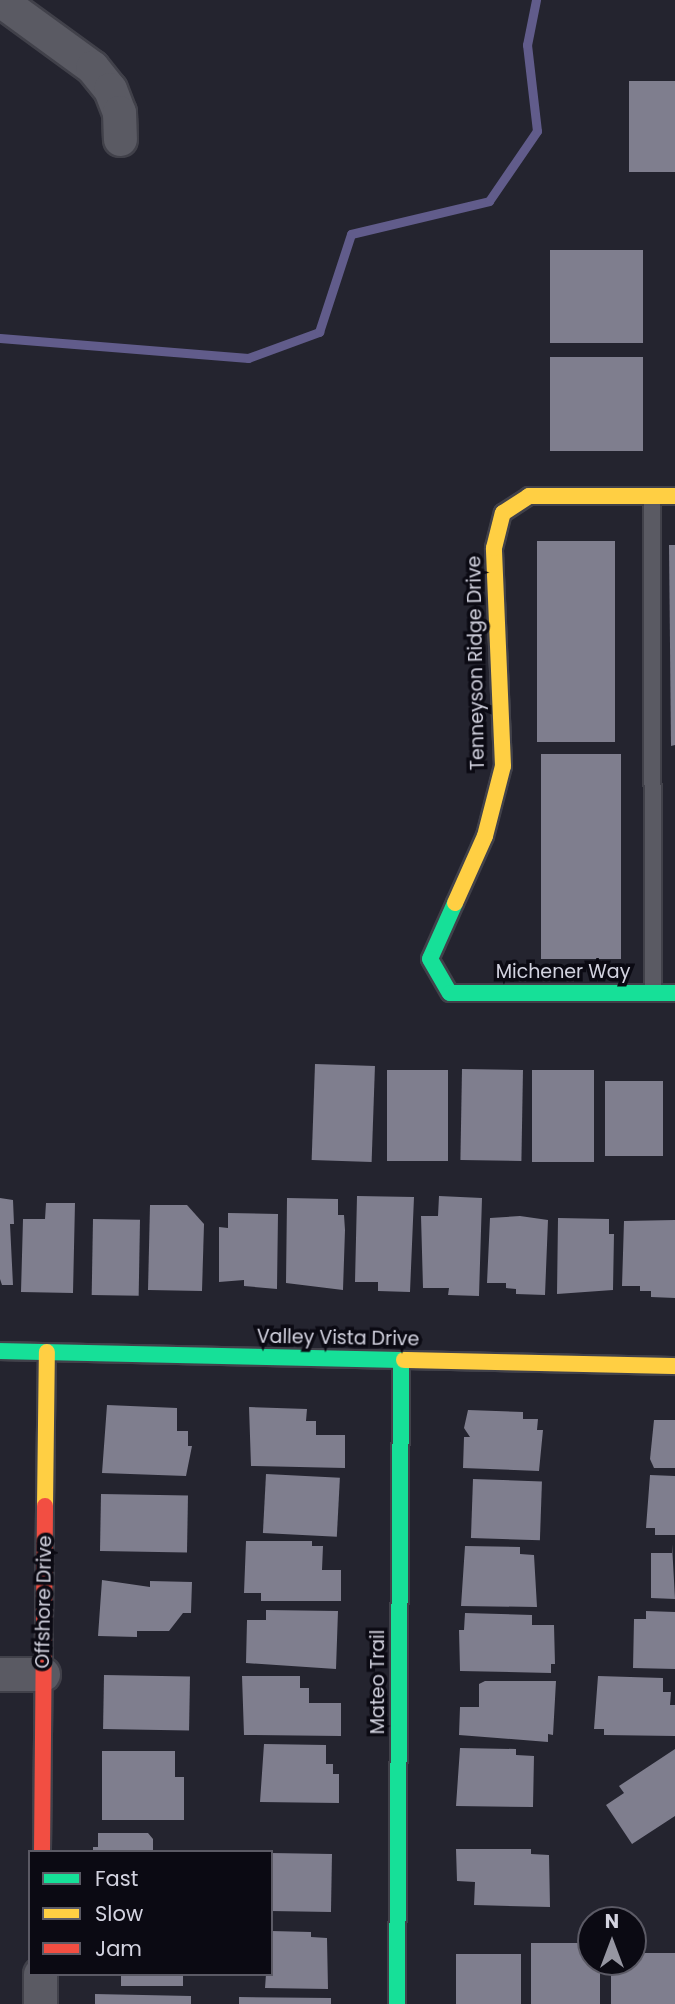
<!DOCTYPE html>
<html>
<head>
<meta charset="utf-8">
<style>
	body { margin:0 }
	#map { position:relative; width:675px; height:2004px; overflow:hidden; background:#24242f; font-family:Poppins,sans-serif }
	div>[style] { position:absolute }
	.stream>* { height:9px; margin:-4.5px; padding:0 4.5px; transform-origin:4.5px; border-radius:4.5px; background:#615c8b }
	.building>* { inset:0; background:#7f7e8e; transform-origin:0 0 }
	.roads { filter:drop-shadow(2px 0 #41414a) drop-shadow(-2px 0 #41414a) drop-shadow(0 2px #41414a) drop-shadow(0 -2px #41414a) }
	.lane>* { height:16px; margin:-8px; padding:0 8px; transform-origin:8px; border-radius:8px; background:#5a5a63 }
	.street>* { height:33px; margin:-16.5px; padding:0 16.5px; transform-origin:16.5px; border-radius:16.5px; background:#5a5a63 }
	.fast>* { height:16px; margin:-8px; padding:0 8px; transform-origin:8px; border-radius:8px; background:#16e098 }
	.slow>* { height:16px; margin:-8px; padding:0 8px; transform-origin:8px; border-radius:8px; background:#ffcf43 }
	.jam>* { height:16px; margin:-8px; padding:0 8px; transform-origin:8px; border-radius:8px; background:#f24e42 }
	span { translate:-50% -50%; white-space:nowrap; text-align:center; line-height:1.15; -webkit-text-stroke:7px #0b0a13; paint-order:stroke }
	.street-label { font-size:19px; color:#d3d3e0 }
	.legend { position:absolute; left:28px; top:1850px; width:245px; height:126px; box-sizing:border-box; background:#0b0a13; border:2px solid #5b5a65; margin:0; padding:9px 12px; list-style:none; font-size:21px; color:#d3d3e0 }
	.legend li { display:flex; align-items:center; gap:14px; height:35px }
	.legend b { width:35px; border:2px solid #5b5a65 }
	.north { position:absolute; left:577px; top:1906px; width:70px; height:70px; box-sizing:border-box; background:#0b0a13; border:2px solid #5b5a65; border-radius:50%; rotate:0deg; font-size:19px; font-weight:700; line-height:28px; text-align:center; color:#d3d3e0 }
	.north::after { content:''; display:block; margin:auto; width:24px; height:32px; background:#9696a2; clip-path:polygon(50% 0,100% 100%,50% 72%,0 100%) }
</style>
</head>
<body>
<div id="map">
	<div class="stream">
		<i style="left:0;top:338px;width:249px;rotate:4.6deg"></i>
		<i style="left:248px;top:358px;width:76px;rotate:-20.1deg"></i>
		<i style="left:319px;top:332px;width:103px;rotate:-71.9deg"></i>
		<i style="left:351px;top:234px;width:142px;rotate:-13.4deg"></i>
		<i style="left:489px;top:201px;width:85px;rotate:-55.6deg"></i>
		<i style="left:537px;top:131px;width:87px;rotate:-96.6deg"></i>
		<i style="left:527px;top:45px;width:46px;rotate:-78.7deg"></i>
	</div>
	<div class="building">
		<i style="left:629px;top:81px;width:46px;height:91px"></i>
		<i style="left:550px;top:250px;width:93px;height:93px"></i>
		<i style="left:550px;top:357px;width:93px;height:94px"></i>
		<i style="left:537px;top:541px;width:78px;height:201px"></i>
		<i style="clip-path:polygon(669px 545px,675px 545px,675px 745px,671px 746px)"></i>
		<i style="left:621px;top:754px;width:205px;height:80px;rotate:90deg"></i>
		<i style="left:315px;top:1064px;width:60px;height:96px;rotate:2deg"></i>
		<i style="left:462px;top:1069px;width:61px;height:91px;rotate:1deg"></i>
		<i style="left:387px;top:1070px;width:61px;height:91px"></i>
		<i style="left:532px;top:1070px;width:62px;height:92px"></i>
		<i style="left:605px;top:1081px;width:58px;height:75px"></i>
		<i style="clip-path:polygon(357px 1196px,414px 1197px,410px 1292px,378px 1291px,378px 1282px,355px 1282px)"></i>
		<i style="clip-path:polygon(439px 1196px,482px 1198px,479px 1296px,448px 1295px,449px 1288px,423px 1288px,421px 1216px,438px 1216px)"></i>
		<i style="clip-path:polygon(0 1198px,13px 1200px,14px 1224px,10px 1224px,13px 1285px,2px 1285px,0 1279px)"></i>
		<i style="clip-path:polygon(287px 1198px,338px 1199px,338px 1215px,344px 1215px,345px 1230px,343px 1290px,286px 1283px)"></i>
		<i style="clip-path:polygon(46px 1203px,75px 1203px,73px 1293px,21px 1292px,23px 1219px,45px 1219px)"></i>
		<i style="clip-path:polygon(150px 1205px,187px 1205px,204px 1224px,202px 1291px,148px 1290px)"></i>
		<i style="clip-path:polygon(228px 1213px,278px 1214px,277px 1289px,244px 1286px,244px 1280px,219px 1282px,219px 1227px,228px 1228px)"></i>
		<i style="clip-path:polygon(520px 1216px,548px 1220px,545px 1295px,516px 1294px,516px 1289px,506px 1288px,506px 1283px,487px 1283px,490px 1218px)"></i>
		<i style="clip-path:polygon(558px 1218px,609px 1219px,609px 1234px,614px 1234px,613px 1290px,557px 1294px)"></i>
		<i style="left:93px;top:1219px;width:47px;height:76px;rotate:1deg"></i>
		<i style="clip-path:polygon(675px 1220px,675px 1298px,651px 1297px,651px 1291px,640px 1291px,640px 1286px,622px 1286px,624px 1221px)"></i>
		<i style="clip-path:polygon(107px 1405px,177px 1408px,177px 1431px,188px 1431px,188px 1446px,192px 1446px,186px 1476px,102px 1473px)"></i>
		<i style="clip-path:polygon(249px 1407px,307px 1409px,306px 1421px,316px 1421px,316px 1435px,345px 1435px,345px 1468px,251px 1466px)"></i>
		<i style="clip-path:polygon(468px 1410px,523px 1412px,523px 1419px,538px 1419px,537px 1430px,543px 1430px,539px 1471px,463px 1468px,464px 1437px,470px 1437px,464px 1428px)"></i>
		<i style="clip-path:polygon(654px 1420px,675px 1420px,675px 1468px,654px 1468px,650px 1459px)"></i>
		<i style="left:266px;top:1474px;width:74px;height:59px;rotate:3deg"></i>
		<i style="clip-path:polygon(650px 1475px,675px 1476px,675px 1535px,655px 1535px,655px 1528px,646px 1528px)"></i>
		<i style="left:473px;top:1479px;width:69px;height:59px;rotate:2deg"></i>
		<i style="left:101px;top:1494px;width:87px;height:57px;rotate:1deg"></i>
		<i style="clip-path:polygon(246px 1541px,312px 1541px,312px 1546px,323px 1546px,322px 1570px,341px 1570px,341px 1601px,261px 1601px,261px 1593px,244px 1593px)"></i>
		<i style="clip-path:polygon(672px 1544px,675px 1599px,651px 1598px,651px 1553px,672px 1553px)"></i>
		<i style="clip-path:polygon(465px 1546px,520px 1547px,520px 1554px,534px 1555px,537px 1607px,461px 1606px)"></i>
		<i style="clip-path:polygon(102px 1580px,150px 1587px,150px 1581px,192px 1582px,191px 1613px,183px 1613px,169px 1631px,137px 1631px,137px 1637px,98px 1636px)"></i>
		<i style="clip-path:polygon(266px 1610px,338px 1611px,336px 1669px,246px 1663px,247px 1620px,266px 1620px)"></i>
		<i style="clip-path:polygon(646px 1611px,675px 1612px,675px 1669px,633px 1668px,634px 1619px,646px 1619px)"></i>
		<i style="clip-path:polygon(465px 1613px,532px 1615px,532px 1625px,554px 1625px,555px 1664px,551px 1664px,551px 1673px,460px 1671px,459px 1630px,464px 1630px)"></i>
		<i style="left:104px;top:1675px;width:86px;height:54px;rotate:1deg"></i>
		<i style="clip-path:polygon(242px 1676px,300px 1676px,300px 1688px,309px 1688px,309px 1703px,341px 1703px,341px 1736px,244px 1735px)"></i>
		<i style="clip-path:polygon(598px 1676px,663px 1678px,663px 1692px,671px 1692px,670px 1705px,675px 1705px,675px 1736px,604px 1735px,604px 1729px,594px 1729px)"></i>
		<i style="clip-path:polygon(485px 1681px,556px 1681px,553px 1735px,548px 1734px,548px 1742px,459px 1735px,460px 1707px,479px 1707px,479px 1684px)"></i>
		<i style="clip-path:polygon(264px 1744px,326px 1745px,326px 1764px,333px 1764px,333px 1774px,339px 1774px,339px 1803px,260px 1802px)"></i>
		<i style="clip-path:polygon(460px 1748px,516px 1749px,516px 1755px,534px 1756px,533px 1807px,456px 1806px)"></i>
		<i style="clip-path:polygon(675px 1749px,675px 1816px,632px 1844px,606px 1805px,624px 1793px,619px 1786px)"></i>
		<i style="clip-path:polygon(102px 1751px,175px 1751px,175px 1777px,184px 1777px,184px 1820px,102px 1820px)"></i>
		<i style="clip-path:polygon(98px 1833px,148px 1833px,153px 1839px,153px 1852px,93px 1852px,93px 1847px,98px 1847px)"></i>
		<i style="clip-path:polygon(456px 1849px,531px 1849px,531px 1854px,549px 1855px,550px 1907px,474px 1905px,475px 1882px,457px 1881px)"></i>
		<i style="left:271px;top:1853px;width:61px;height:58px;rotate:1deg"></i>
		<i style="clip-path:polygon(271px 1931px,311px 1932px,311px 1937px,327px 1938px,328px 1989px,265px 1988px,266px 1974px,271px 1974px)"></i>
		<i style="clip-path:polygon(531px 1943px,591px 1943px,591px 1962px,600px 1962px,600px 2004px,531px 2004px)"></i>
		<i style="clip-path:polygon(633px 1953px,675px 1953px,675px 2004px,611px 2004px,611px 1962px,633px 1962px)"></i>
		<i style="left:456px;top:1954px;width:65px;height:50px"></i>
		<i style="left:121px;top:1974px;width:62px;height:12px"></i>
		<i style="clip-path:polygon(95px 1994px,191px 1996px,191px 2004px,95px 2004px)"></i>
		<i style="clip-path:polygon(239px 1997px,331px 1998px,331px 2004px,239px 2004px)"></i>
	</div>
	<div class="roads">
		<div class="lane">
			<i style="left:652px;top:496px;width:497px;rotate:89.9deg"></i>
		</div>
		<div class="street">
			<i style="left:0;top:0;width:114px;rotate:36.1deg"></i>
			<i style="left:92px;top:67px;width:28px;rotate:51deg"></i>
			<i style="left:110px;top:89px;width:25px;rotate:69deg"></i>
			<i style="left:119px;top:112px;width:27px;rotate:88deg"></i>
			<i style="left:0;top:1674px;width:43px"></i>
			<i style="left:40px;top:2004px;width:30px;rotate:-90deg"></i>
		</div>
		<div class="fast">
			<i style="left:455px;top:903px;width:61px;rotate:114.1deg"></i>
			<i style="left:430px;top:959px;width:39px;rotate:60deg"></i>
			<i style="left:450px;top:993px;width:225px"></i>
			<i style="left:0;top:1351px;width:404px;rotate:1.3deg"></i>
			<i style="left:397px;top:2004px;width:644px;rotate:-89.64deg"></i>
		</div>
		<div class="slow">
			<i style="left:455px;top:903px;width:73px;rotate:-65.9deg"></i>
			<i style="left:485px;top:836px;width:72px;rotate:-75.6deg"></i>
			<i style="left:503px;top:766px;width:218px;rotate:-92.4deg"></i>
			<i style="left:494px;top:548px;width:36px;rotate:-76deg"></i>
			<i style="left:503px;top:513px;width:31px;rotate:-33deg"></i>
			<i style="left:529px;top:496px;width:146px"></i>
			<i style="left:404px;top:1360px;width:271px;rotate:1.3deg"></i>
			<i style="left:45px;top:1506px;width:154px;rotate:-89.3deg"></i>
		</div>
		<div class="jam">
			<i style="left:42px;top:1852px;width:346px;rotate:-89.5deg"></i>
		</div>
	</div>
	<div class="street-label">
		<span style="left:476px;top:663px;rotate:-91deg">Tenneyson Ridge Drive</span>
		<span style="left:563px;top:972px">Michener Way</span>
		<span style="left:338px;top:1338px;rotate:1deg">Valley Vista Drive</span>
		<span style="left:44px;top:1602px;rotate:-89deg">Offshore Drive</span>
		<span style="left:378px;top:1682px;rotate:-90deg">Mateo Trail</span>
	</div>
	<ul class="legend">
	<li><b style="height:9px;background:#16e098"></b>Fast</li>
	<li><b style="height:9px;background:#ffcf43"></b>Slow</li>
	<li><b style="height:9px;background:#f24e42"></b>Jam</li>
	</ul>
	<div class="north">N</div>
</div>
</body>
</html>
